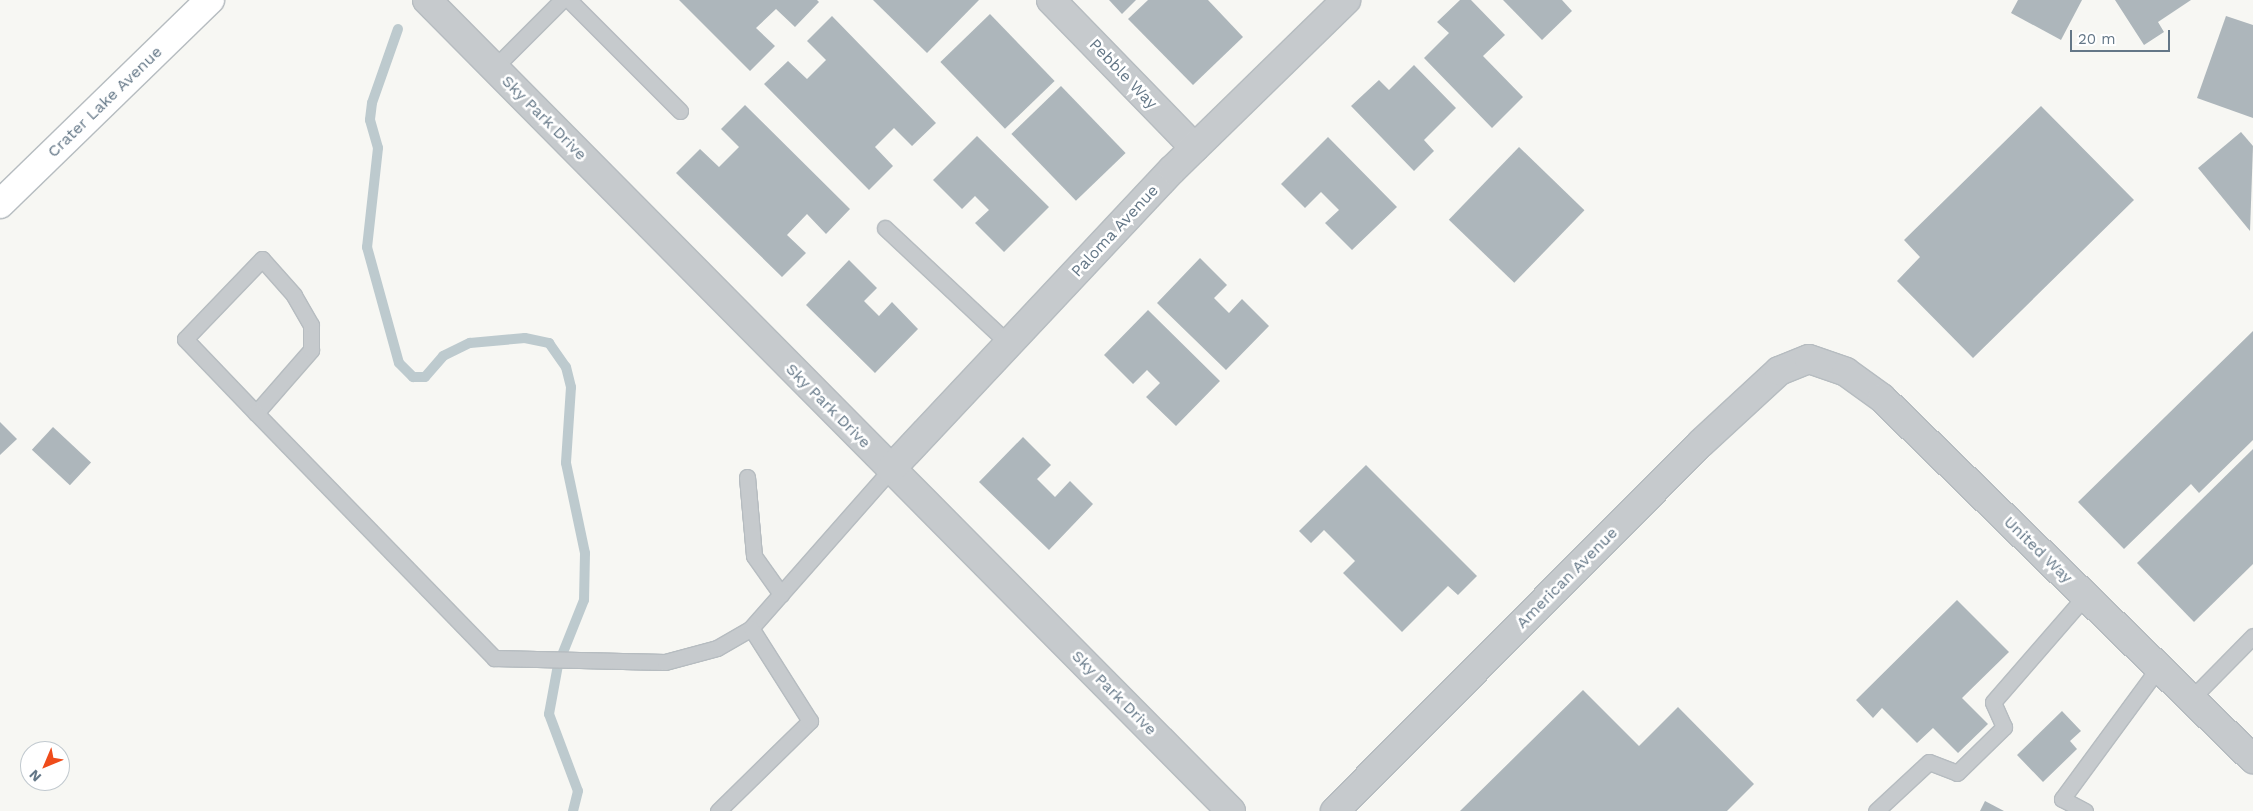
<!DOCTYPE html>
<html>
<head>
<meta charset="utf-8">
<style>
	body { margin:0 }
	#map { position:relative; width:2253px; height:811px; overflow:hidden; background:#f7f7f3; font-family:"Work Sans",sans-serif }
	div>[style] { position:absolute }
	.stream>* { height:10px; margin:-5px; padding:0 5px; transform-origin:5px; border-radius:5px; background:#bdcace }
	.building>* { inset:0; background:#adb6bb; transform-origin:0 0 }
	.roads { filter:drop-shadow(1px 0 #b6bcc0) drop-shadow(-1px 0 #b6bcc0) drop-shadow(0 1px #b6bcc0) drop-shadow(0 -1px #b6bcc0) }
	.service>* { height:15px; margin:-7.5px; padding:0 7.5px; transform-origin:7.5px; border-radius:7.5px; background:#c6cacd }
	.minor>* { height:28px; margin:-14px; padding:0 14px; transform-origin:14px; border-radius:14px; background:#c6cacd }
	.secondary>* { height:28px; margin:-14px; padding:0 14px; transform-origin:14px; border-radius:14px; background:#fff }
	span { translate:-50% -50%; white-space:nowrap; text-align:center; line-height:1.15; -webkit-text-stroke:5px #fff; paint-order:stroke }
	.street-label { font-size:16px; color:#647787 }
	.north { position:absolute; left:20px; top:741px; width:50px; height:50px; box-sizing:border-box; background:#fff; border:1px solid #c1c9cf; border-radius:50%; rotate:225deg; font-size:14px; font-weight:700; line-height:20px; text-align:center; color:#647787 }
	.north::after { content:''; display:block; margin:auto; width:18px; height:22px; background:#ef4c1b; clip-path:polygon(50% 0,100% 100%,50% 72%,0 100%) }
	.scale { position:absolute; left:2070px; top:30px; width:100px; height:22px; box-sizing:border-box; border:2px solid #647787; border-top:0; padding-left:6px; font-size:15px; line-height:18px; white-space:nowrap; color:#647787; -webkit-text-stroke:4px #fff; paint-order:stroke }
</style>
</head>
<body>
<div id="map">
	<div class="stream">
		<i style="left:398px;top:29px;width:78px;rotate:109.4deg"></i>
		<i style="left:372px;top:103px;width:17px;rotate:97deg"></i>
		<i style="left:370px;top:120px;width:29px;rotate:74deg"></i>
		<i style="left:378px;top:148px;width:100px;rotate:96.3deg"></i>
		<i style="left:367px;top:247px;width:120px;rotate:74.6deg"></i>
		<i style="left:399px;top:363px;width:20px;rotate:45deg"></i>
		<i style="left:413px;top:377px;width:12px"></i>
		<i style="left:425px;top:377px;width:28px;rotate:-49deg"></i>
		<i style="left:443px;top:356px;width:30px;rotate:-26deg"></i>
		<i style="left:470px;top:343px;width:55px;rotate:-5.2deg"></i>
		<i style="left:525px;top:338px;width:25px;rotate:12deg"></i>
		<i style="left:549px;top:343px;width:29px;rotate:55deg"></i>
		<i style="left:566px;top:367px;width:21px;rotate:76deg"></i>
		<i style="left:571px;top:387px;width:76px;rotate:93.8deg"></i>
		<i style="left:566px;top:463px;width:92px;rotate:78.1deg"></i>
		<i style="left:585px;top:553px;width:47px;rotate:91.2deg"></i>
		<i style="left:584px;top:600px;width:70px;rotate:111.8deg"></i>
		<i style="left:558px;top:665px;width:50px;rotate:100.4deg"></i>
		<i style="left:549px;top:714px;width:82px;rotate:69.4deg"></i>
		<i style="left:578px;top:791px;width:21px;rotate:104deg"></i>
	</div>
	<div class="building">
		<i style="clip-path:polygon(679px 0,817px 0,819px 2px,795px 27px,776px 9px,756px 28px,775px 46px,750px 71px)"></i>
		<i style="clip-path:polygon(873px 0,979px 0,927px 53px)"></i>
		<i style="clip-path:polygon(1109px 0,1136px 0,1122px 14px)"></i>
		<i style="clip-path:polygon(1148px 0,1208px 0,1243px 37px,1193px 85px,1128px 19px)"></i>
		<i style="clip-path:polygon(1460px 0,1471px 0,1505px 35px,1483px 56px,1523px 97px,1492px 128px,1424px 58px,1449px 33px,1437px 22px)"></i>
		<i style="clip-path:polygon(1503px 0,1562px 0,1572px 11px,1542px 40px)"></i>
		<i style="clip-path:polygon(2018px 0,2082px 0,2061px 40px,2011px 13px)"></i>
		<i style="clip-path:polygon(2115px 0,2191px 0,2158px 22px,2164px 32px,2144px 45px)"></i>
		<i style="left:990px;top:14px;width:93px;height:69px;rotate:46deg"></i>
		<i style="clip-path:polygon(832px 16px,936px 123px,912px 146px,894px 128px,875px 147px,893px 166px,869px 190px,764px 84px,788px 61px,807px 79px,826px 60px,807px 41px)"></i>
		<i style="clip-path:polygon(2226px 16px,2253px 25px,2253px 118px,2197px 98px)"></i>
		<i style="clip-path:polygon(1414px 65px,1456px 108px,1424px 140px,1434px 151px,1414px 171px,1351px 106px,1379px 80px,1389px 90px)"></i>
		<i style="left:1061px;top:86px;width:93px;height:69px;rotate:46deg"></i>
		<i style="clip-path:polygon(745px 105px,850px 209px,826px 234px,807px 214px,787px 235px,806px 253px,782px 277px,676px 173px,700px 149px,719px 167px,739px 147px,721px 129px)"></i>
		<i style="clip-path:polygon(2041px 106px,2134px 200px,1973px 358px,1897px 281px,1920px 257px,1904px 240px)"></i>
		<i style="clip-path:polygon(2241px 132px,2253px 146px,2250px 231px,2198px 168px)"></i>
		<i style="clip-path:polygon(977px 136px,1049px 207px,1004px 252px,975px 223px,989px 210px,975px 196px,962px 209px,933px 180px)"></i>
		<i style="clip-path:polygon(1328px 137px,1397px 207px,1352px 250px,1325px 223px,1339px 210px,1321px 192px,1305px 208px,1281px 184px)"></i>
		<i style="left:1519px;top:147px;width:91px;height:101px;rotate:44deg"></i>
		<i style="clip-path:polygon(1200px 258px,1227px 285px,1214px 298px,1229px 313px,1242px 299px,1269px 326px,1226px 370px,1157px 303px)"></i>
		<i style="clip-path:polygon(849px 260px,877px 288px,864px 301px,879px 316px,892px 302px,918px 329px,875px 373px,806px 305px)"></i>
		<i style="clip-path:polygon(1148px 310px,1220px 381px,1176px 426px,1146px 397px,1160px 383px,1147px 370px,1133px 384px,1104px 355px)"></i>
		<i style="clip-path:polygon(2253px 331px,2253px 440px,2199px 493px,2191px 484px,2124px 549px,2078px 502px)"></i>
		<i style="clip-path:polygon(0 422px,17px 439px,0 455px)"></i>
		<i style="left:53px;top:427px;width:52px;height:31px;rotate:43deg"></i>
		<i style="clip-path:polygon(1023px 437px,1051px 465px,1037px 479px,1055px 497px,1070px 481px,1093px 504px,1049px 550px,979px 482px)"></i>
		<i style="clip-path:polygon(2253px 449px,2253px 564px,2194px 622px,2137px 563px)"></i>
		<i style="clip-path:polygon(1366px 465px,1477px 576px,1458px 595px,1448px 586px,1402px 632px,1343px 573px,1355px 561px,1324px 530px,1311px 543px,1299px 531px)"></i>
		<i style="clip-path:polygon(1957px 600px,2009px 652px,1962px 698px,1988px 724px,1958px 753px,1933px 728px,1917px 743px,1882px 708px,1873px 718px,1856px 700px)"></i>
		<i style="clip-path:polygon(1583px 690px,1639px 746px,1678px 707px,1754px 784px,1727px 811px,1460px 811px)"></i>
		<i style="clip-path:polygon(2062px 711px,2081px 731px,2070px 741px,2077px 749px,2043px 782px,2017px 755px)"></i>
		<i style="clip-path:polygon(1985px 801px,2004px 811px,1980px 811px)"></i>
	</div>
	<div class="roads">
		<div class="service">
			<i style="left:569px;top:0;width:157px;rotate:45deg"></i>
			<i style="left:494px;top:68px;width:96px;rotate:-45deg"></i>
			<i style="left:885px;top:228px;width:170px;rotate:43.1deg"></i>
			<i style="left:256px;top:413px;width:84px;rotate:-48.9deg"></i>
			<i style="left:311px;top:350px;width:25px;rotate:-90deg"></i>
			<i style="left:311px;top:325px;width:34px;rotate:-120deg"></i>
			<i style="left:294px;top:295px;width:48px;rotate:-131.6deg"></i>
			<i style="left:262px;top:259px;width:111px;rotate:133.9deg"></i>
			<i style="left:185px;top:339px;width:103px;rotate:46.2deg"></i>
			<i style="left:256px;top:413px;width:342px;rotate:45.8deg"></i>
			<i style="left:494px;top:658px;width:171px;rotate:1.3deg"></i>
			<i style="left:665px;top:662px;width:54px;rotate:-15.1deg"></i>
			<i style="left:717px;top:648px;width:39px;rotate:-30deg"></i>
			<i style="left:751px;top:628px;width:212px;rotate:-48.6deg"></i>
			<i style="left:747px;top:477px;width:79px;rotate:84.9deg"></i>
			<i style="left:754px;top:556px;width:47px;rotate:54.6deg"></i>
			<i style="left:2191px;top:699px;width:88px;rotate:-45.5deg"></i>
			<i style="left:718px;top:811px;width:129px;rotate:-44.4deg"></i>
			<i style="left:810px;top:721px;width:110px;rotate:-122.4deg"></i>
			<i style="left:1876px;top:811px;width:72px;rotate:-42.8deg"></i>
			<i style="left:1929px;top:762px;width:30px;rotate:21deg"></i>
			<i style="left:1957px;top:773px;width:66px;rotate:-44.4deg"></i>
			<i style="left:2004px;top:727px;width:27px;rotate:-114deg"></i>
			<i style="left:1993px;top:702px;width:140px;rotate:-49deg"></i>
			<i style="left:2085px;top:811px;width:26px;rotate:-152deg"></i>
			<i style="left:2062px;top:799px;width:164px;rotate:-53.7deg"></i>
		</div>
		<div class="minor">
			<i style="left:427px;top:0;width:1142px;rotate:45.25deg"></i>
			<i style="left:1051px;top:0;width:206px;rotate:45.8deg"></i>
			<i style="left:891px;top:469px;width:412px;rotate:-46.8deg"></i>
			<i style="left:1173px;top:169px;width:242px;rotate:-44.3deg"></i>
			<i style="left:1335px;top:811px;width:519px;rotate:-45.16deg"></i>
			<i style="left:1701px;top:443px;width:106px;rotate:-42.7deg"></i>
			<i style="left:1779px;top:371px;width:32px;rotate:-22deg"></i>
			<i style="left:1809px;top:359px;width:39px;rotate:19deg"></i>
			<i style="left:1846px;top:372px;width:44px;rotate:35.8deg"></i>
			<i style="left:1882px;top:398px;width:518px;rotate:44.22deg"></i>
		</div>
		<div class="secondary">
			<i style="left:0;top:204px;width:293px;rotate:-44.2deg"></i>
		</div>
	</div>
	<div class="street-label">
		<span style="left:1123px;top:74px;rotate:46deg">Pebble Way</span>
		<span style="left:105px;top:102px;rotate:-44deg">Crater Lake Avenue</span>
		<span style="left:544px;top:118px;rotate:45deg">Sky Park Drive</span>
		<span style="left:1115px;top:231px;rotate:-47deg">Paloma Avenue</span>
		<span style="left:828px;top:406px;rotate:45deg">Sky Park Drive</span>
		<span style="left:2038px;top:550px;rotate:44deg">United Way</span>
		<span style="left:1567px;top:578px;rotate:-45deg">American Avenue</span>
		<span style="left:1114px;top:693px;rotate:45deg">Sky Park Drive</span>
	</div>
	<div class="north">N</div>
	<div class="scale">20 m</div>
</div>
</body>
</html>
